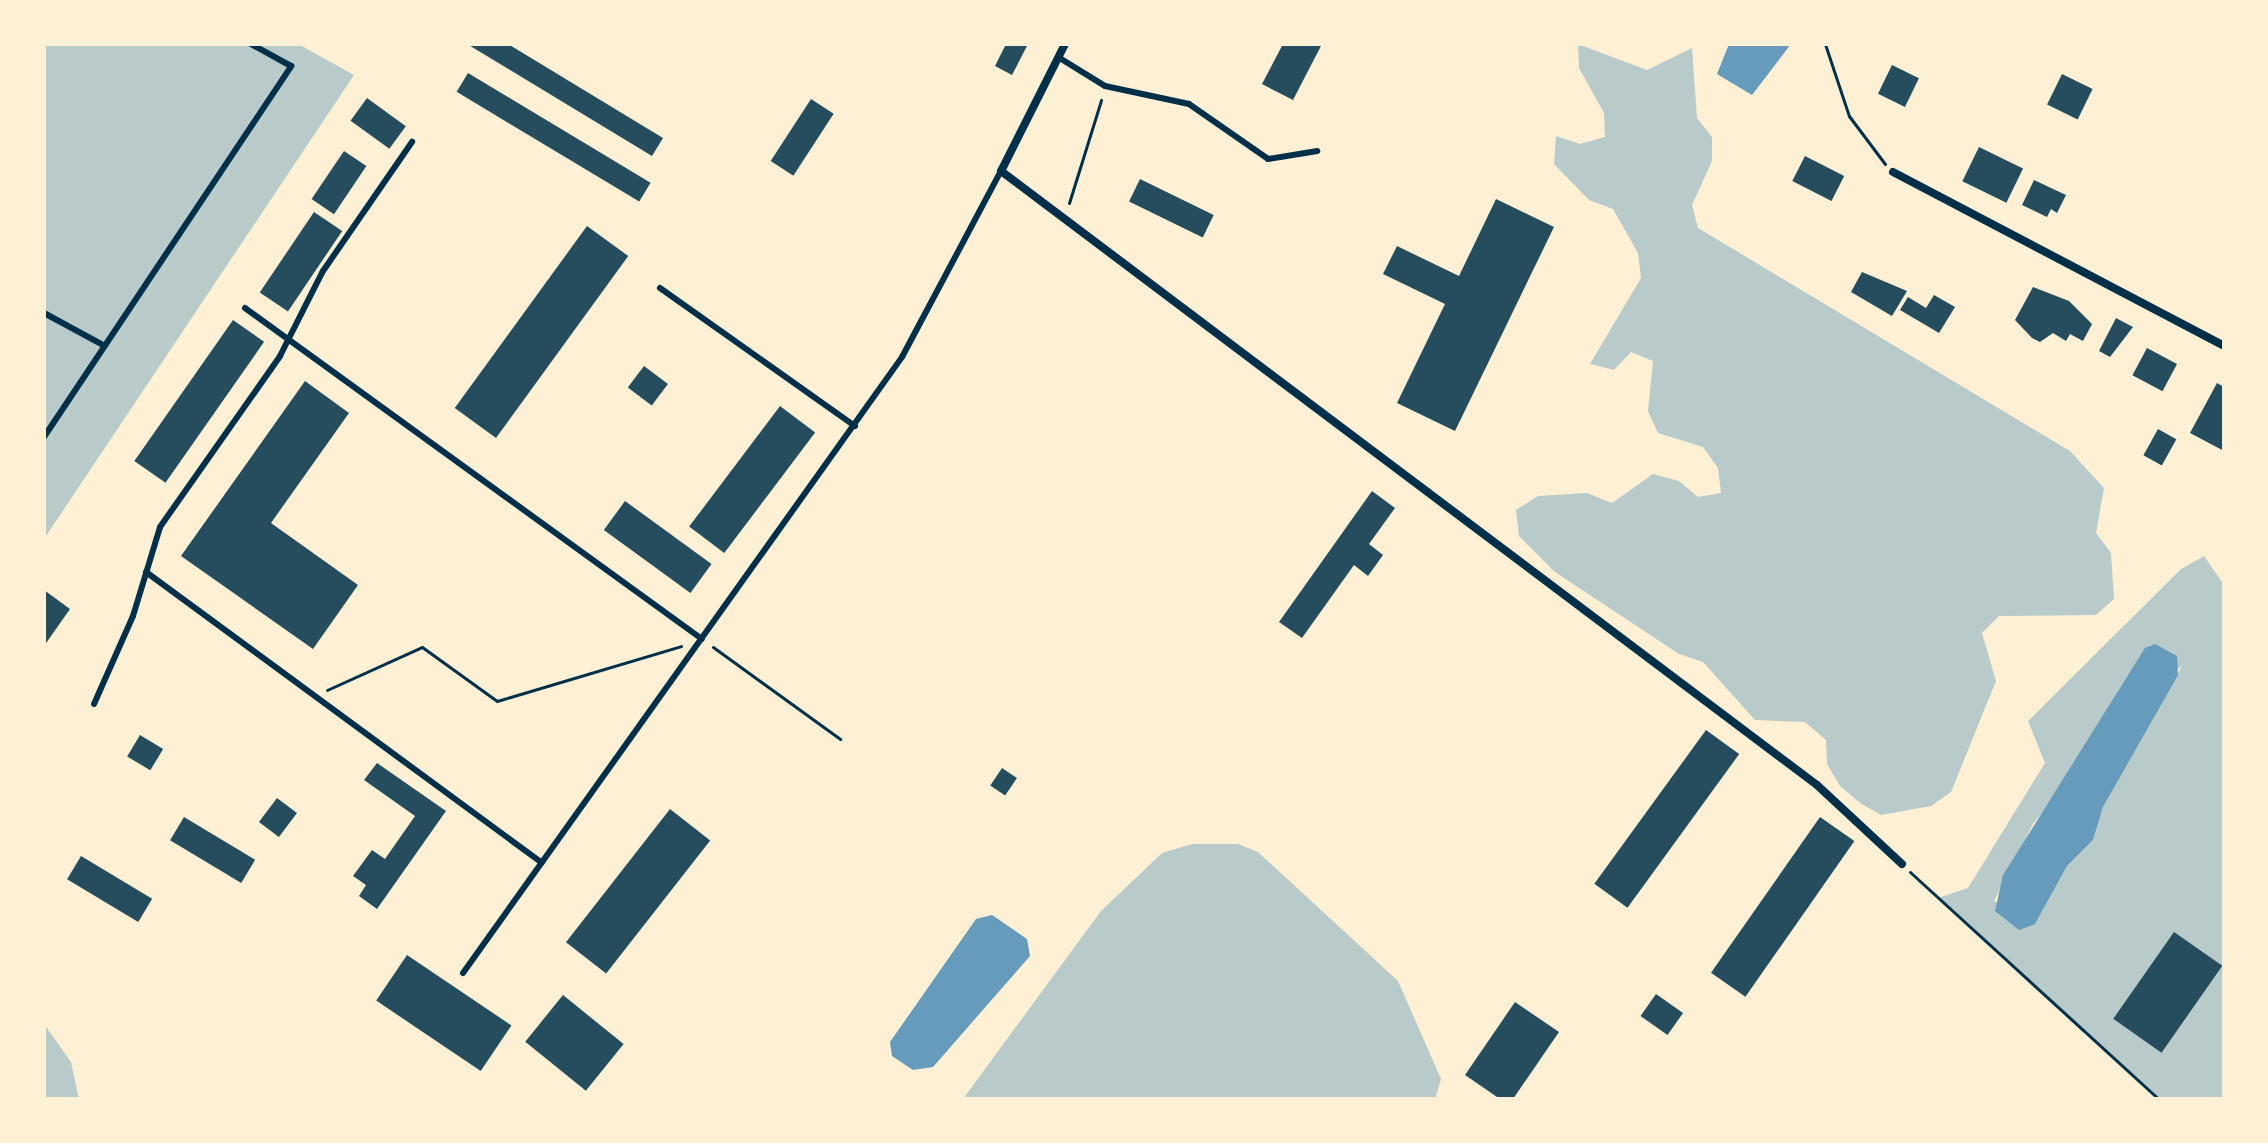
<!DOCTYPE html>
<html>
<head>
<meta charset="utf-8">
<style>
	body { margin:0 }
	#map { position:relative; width:2268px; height:1143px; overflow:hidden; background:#fdf0d5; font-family:"Sofia Sans Condensed",sans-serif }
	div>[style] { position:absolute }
	.green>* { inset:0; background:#b9caca }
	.water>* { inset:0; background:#669bbc }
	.building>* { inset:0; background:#264d5e; transform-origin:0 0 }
	.path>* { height:3px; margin:-1.5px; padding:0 1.5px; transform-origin:1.5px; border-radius:1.5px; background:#003049 }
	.service>* { height:6px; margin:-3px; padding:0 3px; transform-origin:3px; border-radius:3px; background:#003049 }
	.minor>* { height:8px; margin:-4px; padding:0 4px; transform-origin:4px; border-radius:4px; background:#003049 }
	span { translate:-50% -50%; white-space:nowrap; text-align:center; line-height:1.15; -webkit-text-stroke:8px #fdf0d5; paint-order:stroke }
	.frame { position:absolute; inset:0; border:46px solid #fdf0d5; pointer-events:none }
</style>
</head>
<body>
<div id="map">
	<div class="green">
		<i style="clip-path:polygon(44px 44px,298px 44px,354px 75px,44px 539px)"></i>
		<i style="clip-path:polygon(1578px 44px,1647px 70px,1692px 48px,1697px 118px,1712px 137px,1712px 161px,1692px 205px,1698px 228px,2070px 451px,2104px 488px,2096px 533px,2111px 553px,2114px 599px,2096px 615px,1999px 616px,1982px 633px,1996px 681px,1951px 792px,1931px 806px,1881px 815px,1860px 803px,1840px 786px,1827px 764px,1826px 740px,1805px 722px,1755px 720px,1703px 662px,1679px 654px,1555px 572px,1519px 536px,1516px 510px,1538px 496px,1587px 493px,1612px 503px,1653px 474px,1679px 481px,1698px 497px,1721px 493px,1718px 468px,1703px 447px,1658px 433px,1648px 411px,1653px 361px,1631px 352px,1614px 370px,1590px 364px,1641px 278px,1638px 253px,1613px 209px,1589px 200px,1554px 164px,1556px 136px,1580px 144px,1605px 137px,1604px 113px,1579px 68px)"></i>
		<i style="clip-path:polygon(evenodd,2204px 556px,2224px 585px,2224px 1099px,2159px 1099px,1938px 898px,1968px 888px,2045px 763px,2028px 721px,2181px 569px,2204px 556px,2182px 666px,2103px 807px,2093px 840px,2067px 866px,2035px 924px,1994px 901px,2033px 824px,2072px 775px,2101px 722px,2182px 666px)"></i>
		<i style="clip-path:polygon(1192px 844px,1238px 844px,1258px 852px,1398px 981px,1441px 1079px,1435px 1099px,963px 1099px,1101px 911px,1162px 853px)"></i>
		<i style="clip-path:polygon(44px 1024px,71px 1062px,79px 1099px,44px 1099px)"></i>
	</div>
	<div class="water">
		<i style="clip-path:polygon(1729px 44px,1791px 44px,1752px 95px,1717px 74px)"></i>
		<i style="clip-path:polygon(2155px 644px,2177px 656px,2178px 675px,2103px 807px,2093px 840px,2067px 866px,2035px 924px,2019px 930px,1995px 911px,2003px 875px,2145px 648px)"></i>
		<i style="clip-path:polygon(992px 915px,1027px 939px,1030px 956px,933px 1067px,913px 1070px,892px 1056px,890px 1042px,976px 919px)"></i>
	</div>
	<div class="building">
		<i style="clip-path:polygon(467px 44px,508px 44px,663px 138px,652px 156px)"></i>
		<i style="clip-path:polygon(1006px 44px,1028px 44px,1012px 75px,995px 66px)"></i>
		<i style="clip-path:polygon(1283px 44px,1322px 44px,1293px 100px,1262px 84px)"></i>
		<i style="left:1892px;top:65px;width:30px;height:32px;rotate:26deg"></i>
		<i style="left:468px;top:73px;width:213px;height:22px;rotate:31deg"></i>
		<i style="left:2062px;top:74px;width:34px;height:34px;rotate:26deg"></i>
		<i style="left:367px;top:98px;width:48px;height:28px;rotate:36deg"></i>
		<i style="left:811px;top:99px;width:27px;height:74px;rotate:33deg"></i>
		<i style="left:1979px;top:147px;width:49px;height:38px;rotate:26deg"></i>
		<i style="left:344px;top:151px;width:27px;height:58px;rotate:34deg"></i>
		<i style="left:1805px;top:156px;width:44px;height:28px;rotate:27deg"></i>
		<i style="left:1140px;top:179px;width:82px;height:25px;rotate:26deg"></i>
		<i style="clip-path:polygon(2034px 180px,2066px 195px,2057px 213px,2051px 209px,2047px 217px,2022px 205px)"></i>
		<i style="clip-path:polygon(1496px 199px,1554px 227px,1455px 431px,1397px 403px,1445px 304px,1383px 274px,1397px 246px,1459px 276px)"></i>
		<i style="left:314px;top:212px;width:34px;height:97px;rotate:34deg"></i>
		<i style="left:587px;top:226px;width:51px;height:225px;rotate:36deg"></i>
		<i style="clip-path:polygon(1862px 272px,1907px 291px,1892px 316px,1851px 292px)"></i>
		<i style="clip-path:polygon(2033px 287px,2069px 301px,2092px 324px,2083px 341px,2070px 334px,2066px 341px,2053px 333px,2040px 342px,2032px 338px,2015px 320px)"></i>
		<i style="clip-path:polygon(1934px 295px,1955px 307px,1939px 333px,1900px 310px,1908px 297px,1926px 308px)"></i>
		<i style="clip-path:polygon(2116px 318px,2133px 327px,2110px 357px,2099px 351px)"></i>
		<i style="left:233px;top:320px;width:38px;height:172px;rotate:35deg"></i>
		<i style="left:2147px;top:348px;width:34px;height:31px;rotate:28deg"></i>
		<i style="left:644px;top:366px;width:30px;height:27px;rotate:37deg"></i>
		<i style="clip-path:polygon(305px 381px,349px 413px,271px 523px,358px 585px,313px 649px,181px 556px)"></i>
		<i style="clip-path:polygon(2217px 383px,2224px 387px,2224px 451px,2190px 433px)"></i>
		<i style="left:780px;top:406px;width:44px;height:151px;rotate:37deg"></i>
		<i style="left:2158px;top:429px;width:21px;height:30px;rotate:29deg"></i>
		<i style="clip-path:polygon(1372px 491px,1395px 508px,1369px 544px,1383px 555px,1368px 576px,1354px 565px,1302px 638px,1279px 622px)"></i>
		<i style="left:625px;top:501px;width:107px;height:36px;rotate:36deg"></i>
		<i style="clip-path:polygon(44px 590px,70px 609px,44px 646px)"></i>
		<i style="left:1706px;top:730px;width:41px;height:190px;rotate:36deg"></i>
		<i style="left:140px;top:735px;width:27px;height:25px;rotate:31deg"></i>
		<i style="clip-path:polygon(377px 763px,446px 811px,377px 909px,359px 896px,366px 885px,353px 876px,372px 850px,385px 859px,415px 816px,364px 780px)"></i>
		<i style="left:1002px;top:768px;width:18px;height:21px;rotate:34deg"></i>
		<i style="left:277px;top:798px;width:25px;height:30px;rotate:37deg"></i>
		<i style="left:670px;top:809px;width:51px;height:169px;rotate:38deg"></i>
		<i style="left:184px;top:817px;width:83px;height:27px;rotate:31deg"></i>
		<i style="left:1820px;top:817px;width:42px;height:190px;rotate:35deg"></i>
		<i style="left:81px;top:856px;width:83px;height:27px;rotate:31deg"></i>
		<i style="left:2174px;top:932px;width:59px;height:106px;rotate:35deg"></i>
		<i style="left:407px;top:955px;width:126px;height:55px;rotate:34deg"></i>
		<i style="left:1656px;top:994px;width:33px;height:27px;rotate:35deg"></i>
		<i style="left:563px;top:995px;width:78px;height:60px;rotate:39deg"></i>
		<i style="clip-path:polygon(1515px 1002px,1559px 1032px,1513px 1099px,1500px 1099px,1465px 1075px)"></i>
	</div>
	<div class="path">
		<i style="left:1825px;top:44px;width:76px;rotate:71.6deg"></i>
		<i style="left:1849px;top:116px;width:60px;rotate:53.1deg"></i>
		<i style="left:1069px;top:203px;width:108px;rotate:-72.7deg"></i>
		<i style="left:713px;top:647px;width:157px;rotate:35.9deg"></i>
		<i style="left:327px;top:690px;width:104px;rotate:-24.4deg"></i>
		<i style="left:422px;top:647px;width:92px;rotate:35.8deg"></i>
		<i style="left:497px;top:701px;width:192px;rotate:-16.6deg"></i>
		<i style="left:1910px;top:872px;width:337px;rotate:42.4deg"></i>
	</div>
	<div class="service">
		<i style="left:1058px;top:57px;width:55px;rotate:31.7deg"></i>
		<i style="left:1105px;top:86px;width:86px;rotate:12.1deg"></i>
		<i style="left:1189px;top:104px;width:96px;rotate:34.8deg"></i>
		<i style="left:1268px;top:159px;width:50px;rotate:-9.3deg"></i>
		<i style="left:660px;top:288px;width:239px;rotate:35.3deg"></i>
		<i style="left:245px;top:308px;width:564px;rotate:35.92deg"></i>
		<i style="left:44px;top:313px;width:69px;rotate:28.4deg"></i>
		<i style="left:44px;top:437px;width:446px;rotate:-56.3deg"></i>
		<i style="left:291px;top:66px;width:46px;rotate:-151.2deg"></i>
		<i style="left:146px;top:572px;width:491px;rotate:36.3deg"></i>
		<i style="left:94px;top:704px;width:96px;rotate:-66.1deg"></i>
		<i style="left:133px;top:616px;width:93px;rotate:-73.1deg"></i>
		<i style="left:160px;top:527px;width:209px;rotate:-54.9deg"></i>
		<i style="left:280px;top:356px;width:95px;rotate:-63.2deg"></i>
		<i style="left:323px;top:271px;width:157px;rotate:-55.4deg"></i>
		<i style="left:463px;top:973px;width:756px;rotate:-54.52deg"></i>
		<i style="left:902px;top:357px;width:211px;rotate:-62deg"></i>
	</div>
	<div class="minor">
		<i style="left:1065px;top:44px;width:142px;rotate:116.7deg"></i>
		<i style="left:1001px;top:171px;width:1021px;rotate:36.96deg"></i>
		<i style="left:1817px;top:785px;width:116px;rotate:42.9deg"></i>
		<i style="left:1893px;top:172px;width:374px;rotate:27.7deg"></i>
	</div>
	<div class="frame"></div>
</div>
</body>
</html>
